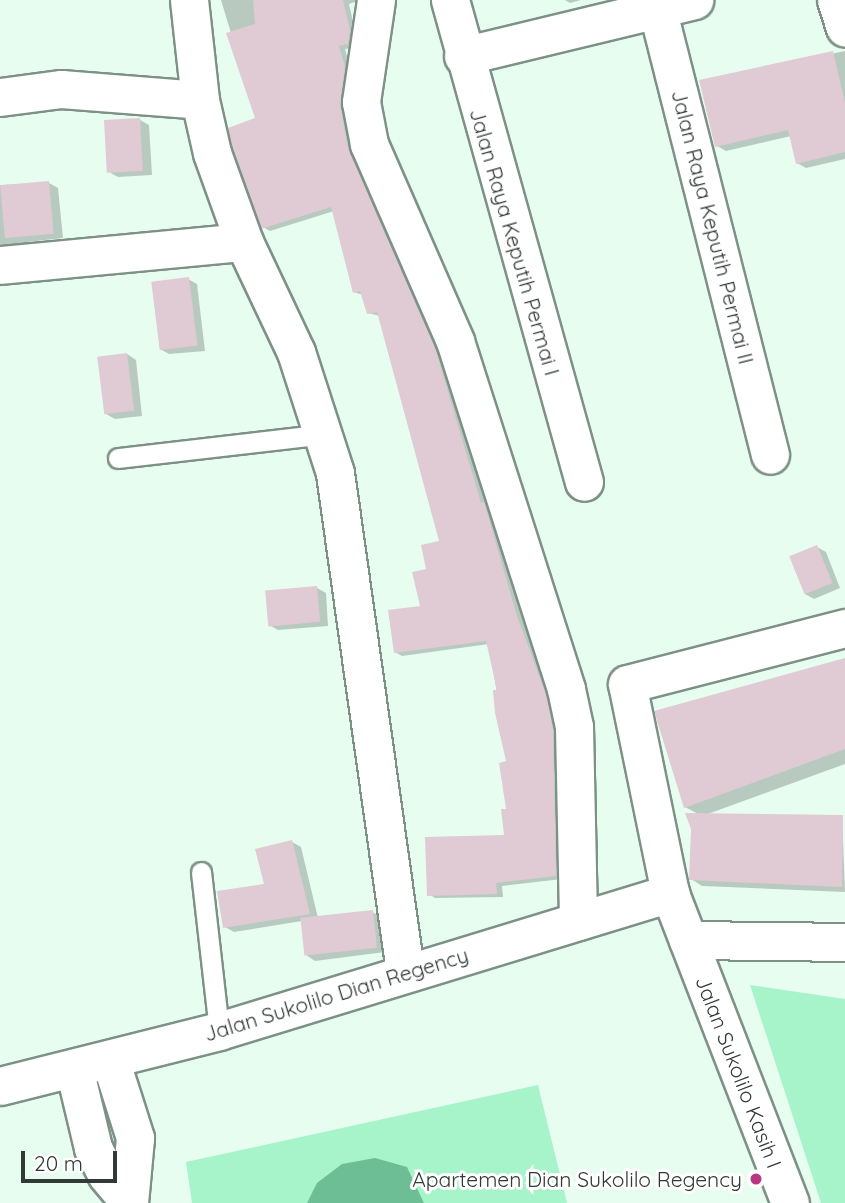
<!DOCTYPE html>
<html>
<head>
<meta charset="utf-8">
<style>
	body { margin:0 }
	#map { position:relative; width:845px; height:1203px; overflow:hidden; background:#e7fdf0; font-family:Quicksand,sans-serif }
	div>[style] { position:absolute }
	.green>* { inset:0; background:#a7f4ca }
	.water>* { inset:0; background:#6ebe95 }
	.shadow>* { inset:0; background:#0003 }
	.building>* { inset:0; background:#e0cad4; transform-origin:0 0 }
	.roads { filter:drop-shadow(2px 0 #7d9186) drop-shadow(-2px 0 #7d9186) drop-shadow(0 2px #7d9186) drop-shadow(0 -2px #7d9186) }
	.service>* { height:19px; margin:-9.5px; padding:0 9.5px; transform-origin:9.5px; border-radius:9.5px; background:#fff }
	.minor>* { height:37px; margin:-18.5px; padding:0 18.5px; transform-origin:18.5px; border-radius:18.5px; background:#fff }
	.dots>* { width:19px; height:19px; translate:-50% -50%; box-sizing:border-box; border:4px solid #fff; border-radius:50% }
	span { translate:-50% -50%; white-space:nowrap; text-align:center; line-height:1.15; -webkit-text-stroke:6px #fff; paint-order:stroke }
	.street-label { font-size:21px; color:#323a35 }
	.poi-label { font-size:21px; color:#323a35 }
	.right { translate:-100% -50%; text-align:right }
	.scale { position:absolute; left:21px; top:1151px; width:96px; height:32px; box-sizing:border-box; border:4px solid #323a35; border-top:0; padding-left:9px; font-size:21px; line-height:24px; white-space:nowrap; color:#323a35; -webkit-text-stroke:5px #fff; paint-order:stroke }
</style>
</head>
<body>
<div id="map">
	<div class="green">
		<i style="clip-path:polygon(750px 985px,845px 999px,845px 1203px,821px 1203px)"></i>
		<i style="clip-path:polygon(538px 1085px,567px 1203px,192px 1203px,186px 1162px)"></i>
	</div>
	<div class="water">
		<i style="clip-path:polygon(375px 1158px,407px 1167px,424px 1203px,307px 1203px,317px 1183px,342px 1164px)"></i>
	</div>
	<div class="shadow">
		<i style="clip-path:polygon(221px 0,361px 0,349px 4px,356px 35px,355px 47px,345px 49px,351px 72px,523px 621px,552px 699px,559px 734px,562px 879px,502px 886px,503px 897px,435px 898px,429px 894px,506px 837px,508px 763px,489px 644px,402px 656px,395px 652px,422px 607px,428px 570px,441px 543px,380px 316px,368px 313px,363px 295px,354px 292px,334px 211px,270px 231px,263px 227px,257px 119px)"></i>
		<i style="clip-path:polygon(565px 0,581px 0,570px 3px)"></i>
		<i style="clip-path:polygon(845px 51px,845px 159px,806px 168px,797px 163px,791px 136px,726px 151px,717px 146px,701px 81px)"></i>
		<i style="clip-path:polygon(140px 120px,149px 125px,152px 175px,118px 177px,109px 172px)"></i>
		<i style="clip-path:polygon(49px 183px,58px 188px,63px 238px,27px 242px,27px 247px,0 253px,0 185px)"></i>
		<i style="clip-path:polygon(188px 279px,197px 284px,205px 351px,169px 354px,160px 349px)"></i>
		<i style="clip-path:polygon(127px 354px,136px 360px,142px 416px,115px 419px,106px 414px)"></i>
		<i style="clip-path:polygon(817px 547px,826px 552px,840px 588px,814px 599px,805px 594px)"></i>
		<i style="clip-path:polygon(317px 588px,326px 593px,328px 626px,278px 630px,269px 625px)"></i>
		<i style="clip-path:polygon(845px 660px,845px 764px,705px 815px,842px 816px,845px 892px,702px 886px,691px 879px,700px 815px,685px 807px)"></i>
		<i style="clip-path:polygon(292px 842px,301px 847px,318px 918px,372px 912px,381px 917px,385px 952px,315px 961px,306px 955px,302px 921px,234px 932px,225px 927px,266px 885px)"></i>
	</div>
	<div class="building">
		<i style="clip-path:polygon(253px 0,343px 0,350px 30px,348px 44px,339px 46px,345px 67px,340px 105px,348px 148px,435px 348px,481px 503px,484px 502px,517px 616px,546px 694px,553px 729px,556px 876px,496px 883px,497px 894px,427px 896px,425px 837px,504px 835px,501px 809px,506px 809px,499px 763px,506px 761px,495px 713px,493px 690px,497px 690px,486px 641px,394px 653px,388px 610px,420px 606px,412px 572px,426px 569px,421px 545px,439px 541px,377px 312px,367px 314px,360px 291px,353px 293px,331px 207px,261px 229px,232px 147px,228px 128px,255px 118px,226px 33px,255px 24px)"></i>
		<i style="clip-path:polygon(833px 51px,845px 103px,845px 152px,796px 164px,788px 130px,715px 147px,699px 80px)"></i>
		<i style="left:140px;top:118px;width:53px;height:36px;rotate:87deg"></i>
		<i style="left:49px;top:181px;width:53px;height:49px;rotate:85deg"></i>
		<i style="left:189px;top:277px;width:69px;height:38px;rotate:83deg"></i>
		<i style="left:127px;top:353px;width:58px;height:30px;rotate:83deg"></i>
		<i style="left:817px;top:545px;width:41px;height:30px;rotate:68deg"></i>
		<i style="left:317px;top:586px;width:36px;height:52px;rotate:85deg"></i>
		<i style="clip-path:polygon(845px 658px,845px 749px,684px 808px,654px 711px)"></i>
		<i style="clip-path:polygon(685px 813px,843px 815px,842px 887px,689px 880px,691px 829px)"></i>
		<i style="clip-path:polygon(292px 840px,310px 914px,223px 928px,217px 891px,264px 884px,255px 849px)"></i>
		<i style="left:373px;top:910px;width:38px;height:73px;rotate:84deg"></i>
	</div>
	<div class="roads">
		<div class="service">
			<i style="left:118px;top:458px;width:208px;rotate:-6.6deg"></i>
			<i style="left:201px;top:872px;width:160px;rotate:83.5deg"></i>
		</div>
		<div class="minor">
			<i style="left:189px;top:0;width:101px;rotate:83.7deg"></i>
			<i style="left:200px;top:100px;width:54px;rotate:77.2deg"></i>
			<i style="left:212px;top:153px;width:95px;rotate:70.2deg"></i>
			<i style="left:244px;top:242px;width:122px;rotate:64.7deg"></i>
			<i style="left:296px;top:352px;width:127px;rotate:72.1deg"></i>
			<i style="left:335px;top:473px;width:503px;rotate:82deg"></i>
			<i style="left:376px;top:0;width:103px;rotate:98.4deg"></i>
			<i style="left:361px;top:102px;width:43px;rotate:79.2deg"></i>
			<i style="left:369px;top:144px;width:215px;rotate:66.4deg"></i>
			<i style="left:455px;top:341px;width:365px;rotate:72.3deg"></i>
			<i style="left:566px;top:689px;width:39px;rotate:78deg"></i>
			<i style="left:574px;top:727px;width:194px;rotate:88.8deg"></i>
			<i style="left:450px;top:0;width:500px;rotate:74.46deg"></i>
			<i style="left:655px;top:0;width:469px;rotate:75.8deg"></i>
			<i style="left:836px;top:0;width:29px;rotate:72deg"></i>
			<i style="left:463px;top:56px;width:238px;rotate:-13.6deg"></i>
			<i style="left:0;top:97px;width:62px;rotate:-7.5deg"></i>
			<i style="left:61px;top:89px;width:139px;rotate:4.5deg"></i>
			<i style="left:0;top:265px;width:245px;rotate:-5.4deg"></i>
			<i style="left:688px;top:940px;width:157px;rotate:0.7deg"></i>
			<i style="left:110px;top:1059px;width:83px;rotate:72.4deg"></i>
			<i style="left:135px;top:1138px;width:65px;rotate:95.3deg"></i>
			<i style="left:74px;top:1068px;width:82px;rotate:76.6deg"></i>
			<i style="left:93px;top:1148px;width:29px;rotate:63deg"></i>
			<i style="left:106px;top:1174px;width:35px;rotate:50deg"></i>
			<i style="left:0;top:1086px;width:226px;rotate:-14.1deg"></i>
			<i style="left:219px;top:1031px;width:472px;rotate:-17deg"></i>
			<i style="left:790px;top:1203px;width:332px;rotate:-111.2deg"></i>
			<i style="left:670px;top:893px;width:213px;rotate:-101.6deg"></i>
			<i style="left:627px;top:684px;width:225px;rotate:-14.4deg"></i>
		</div>
	</div>
	<div class="dots">
		<i style="left:756px;top:1179px;background:#b73783"></i>
	</div>
	<div class="street-label">
		<span style="left:713px;top:227px;rotate:76deg">Jalan Raya Keputih Permai II</span>
		<span style="left:515px;top:242px;rotate:74deg">Jalan Raya Keputih Permai I</span>
		<span style="left:336px;top:994px;rotate:-17deg">Jalan Sukolilo Dian Regency</span>
		<span style="left:739px;top:1072px;rotate:69deg">Jalan Sukolilo Kasih I</span>
	</div>
	<div class="poi-label">
		<span class="right" style="left:742px;top:1179px">Apartemen Dian Sukolilo Regency</span>
	</div>
	<div class="scale">20 m</div>
</div>
</body>
</html>
